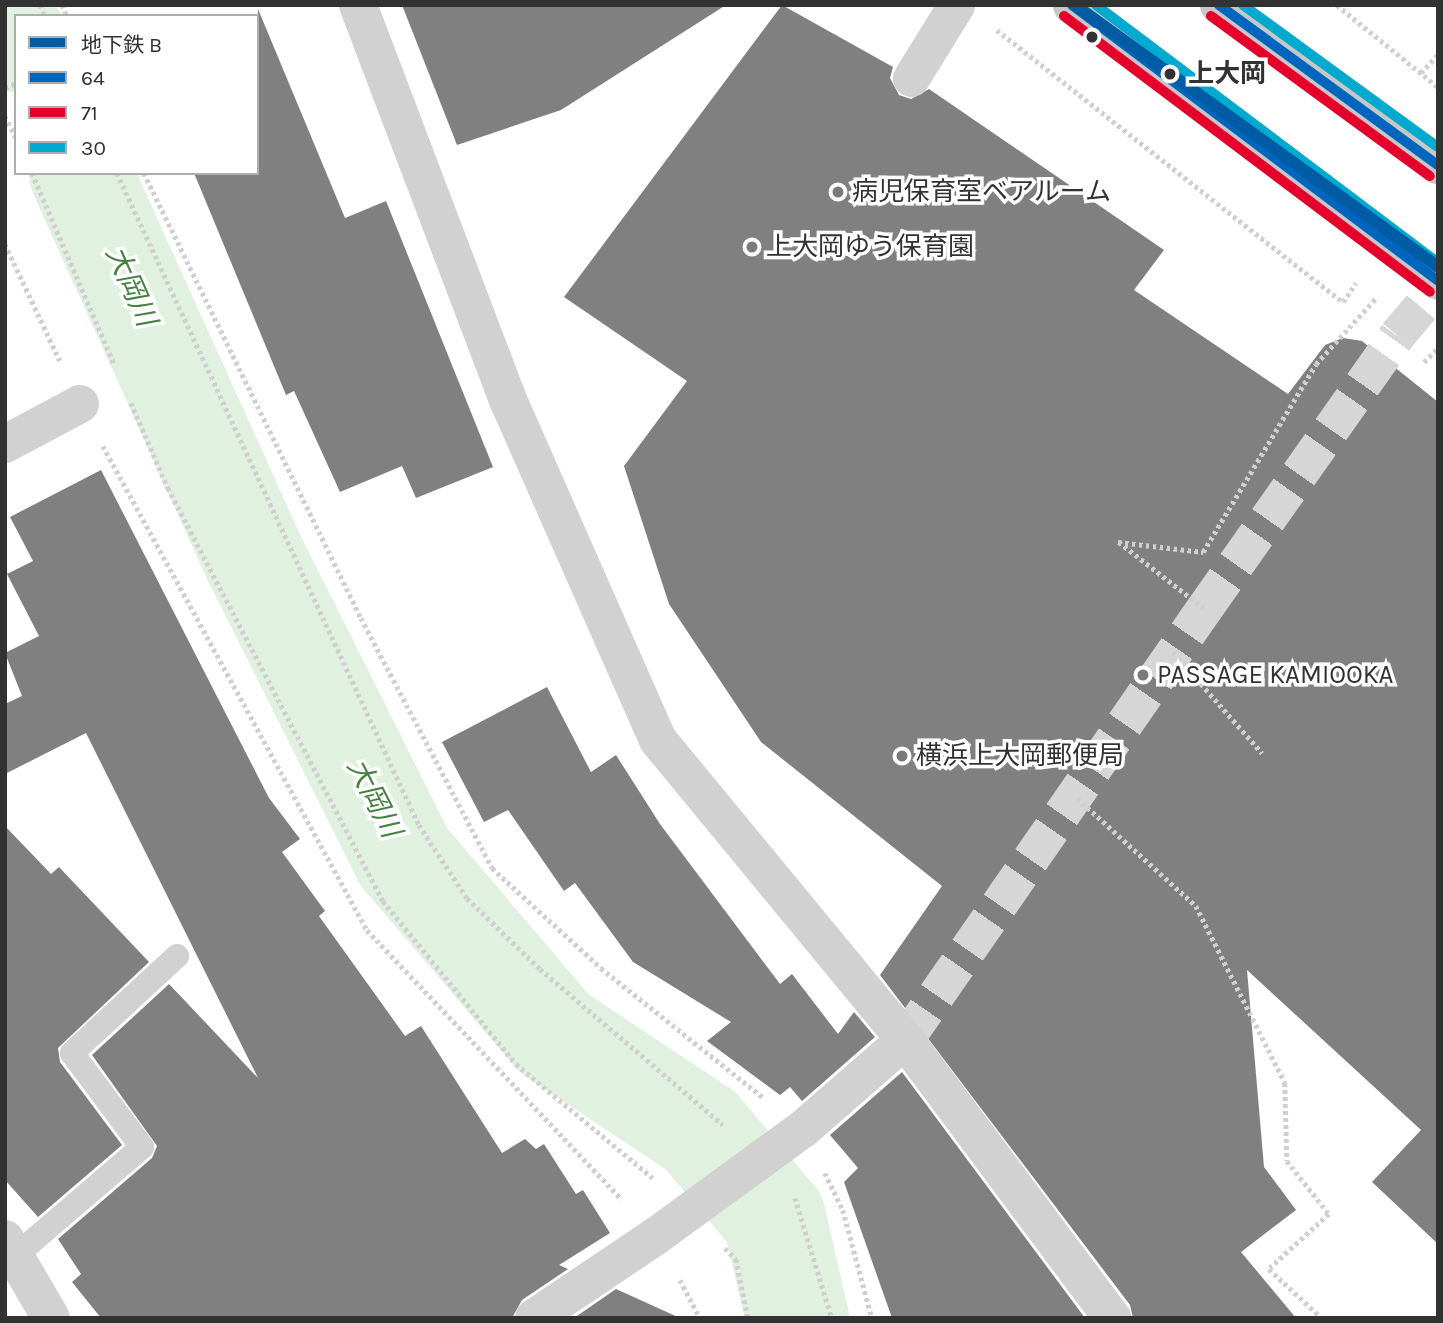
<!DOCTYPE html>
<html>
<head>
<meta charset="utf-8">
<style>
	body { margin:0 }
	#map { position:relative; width:1443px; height:1323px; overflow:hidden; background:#fff; font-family:Karla,"Noto Sans JP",sans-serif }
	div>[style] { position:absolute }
	.river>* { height:103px; margin:-51.5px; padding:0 51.5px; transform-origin:51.5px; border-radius:51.5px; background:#e0f1df }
	.building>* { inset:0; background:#808080 }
	.pedestrian-tunnel>* { height:37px; margin-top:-18.5px; transform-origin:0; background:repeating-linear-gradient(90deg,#d6d6d6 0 37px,transparent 0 55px) }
	.path>* { height:4.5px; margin-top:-2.25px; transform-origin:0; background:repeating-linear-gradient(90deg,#cfcfcf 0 3.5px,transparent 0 7px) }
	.service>* { height:24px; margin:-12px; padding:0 12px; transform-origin:12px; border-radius:12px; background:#d1d1d1 }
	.pedestrian>* { height:37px; margin:-18.5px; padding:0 18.5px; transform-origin:18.5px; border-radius:18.5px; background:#d1d1d1 }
	.minor>* { height:38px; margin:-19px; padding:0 19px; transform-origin:19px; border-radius:19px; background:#d1d1d1 }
	.primary>* { height:38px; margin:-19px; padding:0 19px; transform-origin:19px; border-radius:19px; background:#c7c7c7 }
	.minor-bridge>* { height:38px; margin:-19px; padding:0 19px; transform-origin:19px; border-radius:19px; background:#d1d1d1 }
	.bus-1>* { height:10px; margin:-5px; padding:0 5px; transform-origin:5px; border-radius:5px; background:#0065bd }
	.bus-2>* { height:10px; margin:-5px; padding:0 5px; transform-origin:5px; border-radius:5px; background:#e4002b }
	.bus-3>* { height:10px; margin:-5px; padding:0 5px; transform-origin:5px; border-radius:5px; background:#00a9ce }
	.metro-1>* { height:12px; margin:-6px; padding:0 6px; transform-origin:6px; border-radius:6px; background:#005ba5 }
	.dots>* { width:19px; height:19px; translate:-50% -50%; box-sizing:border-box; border:4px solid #fff; border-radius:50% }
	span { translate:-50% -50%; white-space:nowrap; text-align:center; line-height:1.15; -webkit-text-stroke:7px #fff; paint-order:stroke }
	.stop-label { font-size:26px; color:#323232; font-weight:700 }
	.left { translate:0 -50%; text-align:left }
	.poi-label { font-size:26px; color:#323232 }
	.water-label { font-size:28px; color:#458241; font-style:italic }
	.frame { position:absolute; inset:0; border:7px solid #323232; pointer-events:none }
	.legend { position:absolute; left:14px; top:14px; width:245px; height:161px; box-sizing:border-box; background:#fff; border:2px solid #adadad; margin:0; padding:9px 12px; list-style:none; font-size:21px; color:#323232 }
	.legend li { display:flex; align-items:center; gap:14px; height:35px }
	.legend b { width:35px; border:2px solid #adadad }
</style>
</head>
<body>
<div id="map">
	<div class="river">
		<i style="left:5px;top:19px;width:24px;rotate:62deg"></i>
		<i style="left:80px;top:173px;width:425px;rotate:65.7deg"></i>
		<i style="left:255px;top:560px;width:332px;rotate:63.4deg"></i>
		<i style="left:404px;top:857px;width:231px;rotate:49.6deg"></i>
		<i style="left:554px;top:1033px;width:175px;rotate:33.6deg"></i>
		<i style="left:700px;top:1130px;width:115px;rotate:49.9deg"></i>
		<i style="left:774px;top:1218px;width:103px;rotate:77deg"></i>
	</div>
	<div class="building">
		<i style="clip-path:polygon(402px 5px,726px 5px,561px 110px,457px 145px)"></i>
		<i style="clip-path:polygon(782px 5px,893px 67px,890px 78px,899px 95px,911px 99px,929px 89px,1164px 250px,1134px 290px,1288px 394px,1325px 345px,1343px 338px,1362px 341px,1438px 402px,1438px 1244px,1372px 1182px,1421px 1130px,1247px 970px,1264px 1167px,1296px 1210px,1241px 1252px,1296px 1318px,1133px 1318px,1130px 1305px,880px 975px,942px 886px,761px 742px,669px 604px,624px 466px,687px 381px,564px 297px)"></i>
		<i style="clip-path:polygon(258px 9px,345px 218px,386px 201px,493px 467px,416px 498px,402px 466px,340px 492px,294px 391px,286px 395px,194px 173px,257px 173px)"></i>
		<i style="clip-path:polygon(101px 470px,269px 798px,300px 839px,282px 852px,325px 911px,319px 916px,405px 1036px,421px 1026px,502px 1153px,525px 1139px,536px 1149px,544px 1144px,576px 1194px,583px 1190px,610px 1233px,559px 1265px,568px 1269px,522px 1300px,512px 1318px,101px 1318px,72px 1282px,81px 1274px,58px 1239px,152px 1158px,157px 1146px,92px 1055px,169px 984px,258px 1078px,86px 733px,5px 774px,5px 704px,22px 696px,5px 653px,39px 636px,7px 574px,33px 561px,10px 517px)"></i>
		<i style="clip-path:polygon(547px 687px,591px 772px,616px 755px,660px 824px,780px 984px,792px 974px,838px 1034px,854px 1012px,875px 1037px,802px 1101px,790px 1087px,780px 1095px,707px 1041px,731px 1022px,633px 962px,575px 883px,564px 891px,508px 810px,484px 822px,442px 742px)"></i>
		<i style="clip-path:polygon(5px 826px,51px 874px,59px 867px,149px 962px,58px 1048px,60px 1062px,122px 1145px,38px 1217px,5px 1180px)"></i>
		<i style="clip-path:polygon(902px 1072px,1085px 1318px,892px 1318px,844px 1182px,858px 1168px,830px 1135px)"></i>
		<i style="clip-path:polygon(616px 1289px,680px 1318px,574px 1318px)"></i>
	</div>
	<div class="pedestrian-tunnel">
		<i style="left:905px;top:1040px;width:525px;rotate:-55.25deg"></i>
		<i style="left:1204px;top:609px;width:335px;rotate:-54.8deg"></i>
		<i style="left:1397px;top:335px;width:63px;rotate:-49.5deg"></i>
	</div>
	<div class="path">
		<i style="left:40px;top:5px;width:12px;rotate:66deg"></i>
		<i style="left:62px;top:5px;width:12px;rotate:66deg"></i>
		<i style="left:1337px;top:5px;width:130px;rotate:39.1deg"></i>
		<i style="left:997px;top:30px;width:440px;rotate:38.2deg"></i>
		<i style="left:1343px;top:302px;width:23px;rotate:-56deg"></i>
		<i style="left:1421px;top:73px;width:25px;rotate:-48deg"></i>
		<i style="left:5px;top:88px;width:12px;rotate:-24deg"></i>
		<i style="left:5px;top:116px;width:25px;rotate:63deg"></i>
		<i style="left:32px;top:173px;width:210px;rotate:66.7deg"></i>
		<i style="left:117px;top:173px;width:719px;rotate:65.15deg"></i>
		<i style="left:419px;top:825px;width:87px;rotate:56.7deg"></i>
		<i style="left:467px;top:898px;width:102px;rotate:44.2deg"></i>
		<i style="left:540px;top:969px;width:240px;rotate:40.4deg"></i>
		<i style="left:144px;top:173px;width:495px;rotate:64deg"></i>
		<i style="left:361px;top:618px;width:282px;rotate:62.3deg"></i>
		<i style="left:492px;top:868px;width:148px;rotate:42.5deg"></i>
		<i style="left:601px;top:968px;width:208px;rotate:38.6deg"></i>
		<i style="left:5px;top:244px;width:129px;rotate:64.8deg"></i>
		<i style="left:1424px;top:362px;width:20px;rotate:-45deg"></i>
		<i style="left:131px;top:403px;width:93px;rotate:66.5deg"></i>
		<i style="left:168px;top:488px;width:466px;rotate:62.5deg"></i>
		<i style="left:383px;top:901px;width:210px;rotate:50.8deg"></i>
		<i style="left:516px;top:1064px;width:178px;rotate:39.8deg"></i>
		<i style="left:103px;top:446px;width:551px;rotate:61.39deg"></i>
		<i style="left:367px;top:930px;width:371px;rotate:46.6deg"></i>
		<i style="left:1204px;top:609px;width:109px;rotate:-142.1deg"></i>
		<i style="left:1118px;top:542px;width:86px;rotate:6.7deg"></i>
		<i style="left:1203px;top:552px;width:219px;rotate:-59deg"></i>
		<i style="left:1316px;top:364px;width:91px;rotate:-47.7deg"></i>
		<i style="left:1173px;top:652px;width:135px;rotate:48.6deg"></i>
		<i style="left:1077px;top:798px;width:161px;rotate:42.2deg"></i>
		<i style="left:1196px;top:906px;width:198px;rotate:63.3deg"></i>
		<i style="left:1285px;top:1083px;width:78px;rotate:88.5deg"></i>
		<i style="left:1287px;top:1161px;width:68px;rotate:51.6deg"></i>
		<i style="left:1329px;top:1214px;width:81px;rotate:137.5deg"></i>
		<i style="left:1269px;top:1269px;width:72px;rotate:42.8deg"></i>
		<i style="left:825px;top:1173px;width:41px;rotate:64.1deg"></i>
		<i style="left:843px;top:1210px;width:112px;rotate:75deg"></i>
		<i style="left:795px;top:1198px;width:126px;rotate:72.9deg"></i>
		<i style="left:725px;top:1248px;width:16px;rotate:45deg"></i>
		<i style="left:736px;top:1259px;width:60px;rotate:78.5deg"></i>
		<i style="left:680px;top:1280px;width:43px;rotate:62.2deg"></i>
	</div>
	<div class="service">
		<i style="left:15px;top:1256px;width:167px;rotate:-40.6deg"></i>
		<i style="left:142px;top:1147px;width:117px;rotate:-126.7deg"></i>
		<i style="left:72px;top:1053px;width:143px;rotate:-42.7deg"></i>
	</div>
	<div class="pedestrian">
		<i style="left:911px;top:78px;width:86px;rotate:-58.3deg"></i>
	</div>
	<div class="minor">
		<i style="left:358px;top:5px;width:423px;rotate:69.2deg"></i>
		<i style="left:508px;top:400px;width:372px;rotate:66.2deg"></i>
		<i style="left:658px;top:740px;width:389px;rotate:50.5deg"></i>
		<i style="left:905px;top:1040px;width:347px;rotate:53.3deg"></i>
		<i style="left:5px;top:444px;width:85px;rotate:-28.1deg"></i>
		<i style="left:803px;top:1129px;width:135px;rotate:-41.1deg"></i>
		<i style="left:5px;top:1239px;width:91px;rotate:59.8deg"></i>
		<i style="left:534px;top:1318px;width:147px;rotate:-33.9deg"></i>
	</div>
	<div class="primary">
		<i style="left:1072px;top:5px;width:458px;rotate:37deg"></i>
		<i style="left:1219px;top:5px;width:271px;rotate:36.2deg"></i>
	</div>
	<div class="minor-bridge">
		<i style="left:656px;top:1236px;width:182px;rotate:-36.1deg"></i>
	</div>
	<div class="bus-1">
		<i style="left:1072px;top:5px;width:458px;rotate:37deg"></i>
		<i style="left:1219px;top:5px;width:271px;rotate:36.2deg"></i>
	</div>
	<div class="bus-2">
		<i style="left:1064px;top:16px;width:458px;rotate:37deg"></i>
		<i style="left:1211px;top:16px;width:271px;rotate:36.2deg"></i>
	</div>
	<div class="bus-3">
		<i style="left:1096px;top:5px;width:428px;rotate:37deg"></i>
		<i style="left:1243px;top:5px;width:241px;rotate:36.1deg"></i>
	</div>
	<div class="metro-1">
		<i style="left:1075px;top:5px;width:448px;rotate:35.8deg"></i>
	</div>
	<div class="dots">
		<i style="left:1092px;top:37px;background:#323232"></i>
		<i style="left:1170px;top:74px;background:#323232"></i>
		<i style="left:838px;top:192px;background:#7a7a7a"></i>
		<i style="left:752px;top:247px;background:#7a7a7a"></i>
		<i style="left:1143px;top:675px;background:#7a7a7a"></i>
		<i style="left:902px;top:756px;background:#7a7a7a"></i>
	</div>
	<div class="stop-label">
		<span class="left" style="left:1188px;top:74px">上大岡</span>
	</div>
	<div class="poi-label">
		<span class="left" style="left:852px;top:192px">病児保育室ベアルーム</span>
		<span class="left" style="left:766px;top:247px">上大岡ゆう保育園</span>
		<span class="left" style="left:1157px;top:675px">PASSAGE KAMIOOKA</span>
		<span class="left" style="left:916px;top:756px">横浜上大岡郵便局</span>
	</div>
	<div class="water-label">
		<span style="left:131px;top:286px;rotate:66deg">大岡川</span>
		<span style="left:374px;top:798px;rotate:63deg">大岡川</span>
	</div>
	<div class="frame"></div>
	<ul class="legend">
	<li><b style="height:9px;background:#005ba5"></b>地下鉄 B</li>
	<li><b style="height:9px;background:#0065bd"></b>64</li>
	<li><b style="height:9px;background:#e4002b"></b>71</li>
	<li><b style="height:9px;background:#00a9ce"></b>30</li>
	</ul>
</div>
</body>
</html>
